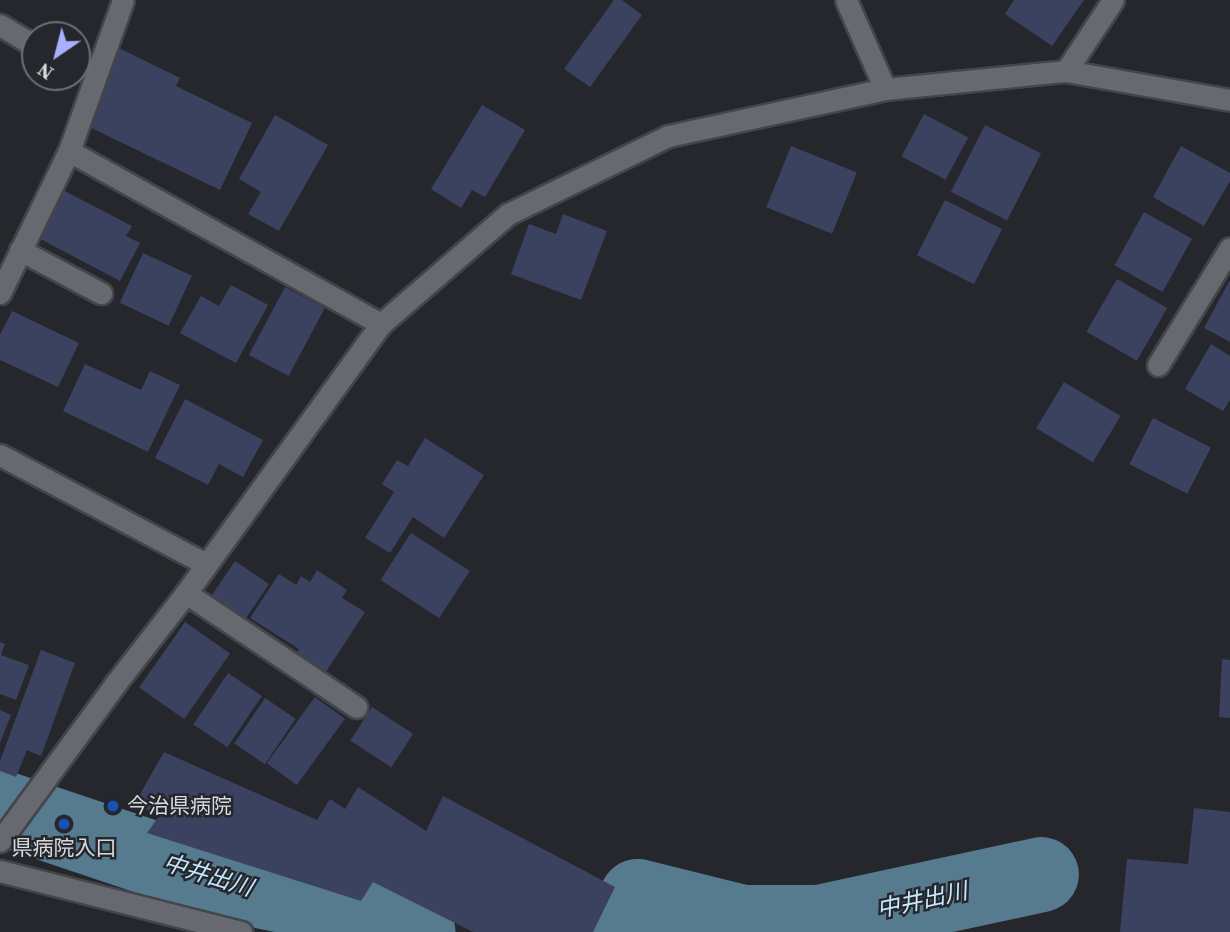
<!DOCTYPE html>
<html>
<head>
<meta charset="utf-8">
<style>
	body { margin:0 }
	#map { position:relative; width:1230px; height:932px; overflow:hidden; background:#25272d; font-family:"Source Serif 4","Noto Sans JP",serif }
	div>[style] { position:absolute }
	.river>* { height:75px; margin:-37.5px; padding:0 37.5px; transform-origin:37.5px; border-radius:37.5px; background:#577b8e }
	.building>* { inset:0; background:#3b425f; transform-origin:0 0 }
	.roads { filter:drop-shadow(2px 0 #43454a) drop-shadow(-2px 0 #43454a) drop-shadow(0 2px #43454a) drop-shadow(0 -2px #43454a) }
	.minor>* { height:21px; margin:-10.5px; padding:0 10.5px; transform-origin:10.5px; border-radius:10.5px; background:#676970 }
	.dots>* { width:19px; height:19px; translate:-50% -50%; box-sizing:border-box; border:4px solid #25272d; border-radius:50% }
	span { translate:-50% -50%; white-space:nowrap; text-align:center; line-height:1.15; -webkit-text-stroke:5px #25272d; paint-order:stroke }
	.poi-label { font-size:21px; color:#d9dadf }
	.left { translate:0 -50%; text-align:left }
	.water-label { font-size:23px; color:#c5e9ff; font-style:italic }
	.north { position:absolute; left:21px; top:21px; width:70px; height:70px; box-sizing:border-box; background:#25272d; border:2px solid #6d6f74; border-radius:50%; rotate:215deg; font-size:19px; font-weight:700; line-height:28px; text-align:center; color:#d9dadf }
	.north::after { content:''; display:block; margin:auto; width:24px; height:32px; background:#a8b0fc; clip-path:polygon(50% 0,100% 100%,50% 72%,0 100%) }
</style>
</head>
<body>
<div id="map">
	<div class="river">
		<i style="left:0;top:807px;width:238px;rotate:18.6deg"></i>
		<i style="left:226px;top:883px;width:149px;rotate:12deg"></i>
		<i style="left:372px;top:914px;width:49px;rotate:21.4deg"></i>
		<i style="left:615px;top:932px;width:42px;rotate:-58.6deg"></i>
		<i style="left:637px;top:896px;width:108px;rotate:13.9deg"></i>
		<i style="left:742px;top:922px;width:77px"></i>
		<i style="left:819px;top:922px;width:227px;rotate:-12.2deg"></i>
	</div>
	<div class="building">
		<i style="clip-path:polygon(614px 0,622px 0,642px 15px,590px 87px,564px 69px)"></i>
		<i style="clip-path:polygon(1014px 0,1084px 0,1052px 46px,1005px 14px)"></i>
		<i style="clip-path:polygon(119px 48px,180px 78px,176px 86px,252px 123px,220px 190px,83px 124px)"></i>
		<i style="clip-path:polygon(482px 105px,525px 130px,485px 197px,472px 190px,461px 208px,431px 189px)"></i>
		<i style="left:924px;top:114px;width:50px;height:48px;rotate:28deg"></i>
		<i style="clip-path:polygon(275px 115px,328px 145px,279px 231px,248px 214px,261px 192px,239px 179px)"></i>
		<i style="left:985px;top:125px;width:63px;height:75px;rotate:27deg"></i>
		<i style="left:791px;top:146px;width:71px;height:66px;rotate:22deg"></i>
		<i style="clip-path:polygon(1181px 146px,1230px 173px,1230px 181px,1204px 226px,1153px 197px)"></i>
		<i style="clip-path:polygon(59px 188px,132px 226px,126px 236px,140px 243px,120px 281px,33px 235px)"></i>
		<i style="left:945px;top:200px;width:64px;height:62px;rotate:27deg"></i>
		<i style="left:1144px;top:212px;width:55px;height:61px;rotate:29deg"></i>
		<i style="clip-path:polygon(563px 214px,607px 231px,581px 300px,511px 274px,529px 224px,556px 234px)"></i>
		<i style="left:143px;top:253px;width:54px;height:55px;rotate:25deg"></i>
		<i style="left:1117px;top:279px;width:58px;height:61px;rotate:30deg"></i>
		<i style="clip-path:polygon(1230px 280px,1230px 342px,1204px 328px)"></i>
		<i style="clip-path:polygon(231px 285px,268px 305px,236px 363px,180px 333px,201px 296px,219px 306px)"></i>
		<i style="left:285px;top:287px;width:45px;height:77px;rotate:28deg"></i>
		<i style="clip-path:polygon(12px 311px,79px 343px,58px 387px,0 360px,0 335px)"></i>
		<i style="clip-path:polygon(1211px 344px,1230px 356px,1230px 400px,1223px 411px,1185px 389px)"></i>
		<i style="clip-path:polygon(85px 364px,141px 390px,150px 371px,180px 385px,148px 452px,63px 411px)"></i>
		<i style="left:1064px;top:382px;width:66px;height:54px;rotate:31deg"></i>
		<i style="clip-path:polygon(185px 399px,263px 440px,243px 477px,219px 464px,208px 485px,155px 458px)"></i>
		<i style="left:1153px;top:418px;width:65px;height:52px;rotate:27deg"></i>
		<i style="clip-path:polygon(425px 438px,484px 475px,444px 538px,413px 517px,390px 553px,365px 538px,394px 492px,382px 484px,397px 460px,408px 466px)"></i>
		<i style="left:411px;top:533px;width:70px;height:56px;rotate:33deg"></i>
		<i style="left:235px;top:561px;width:41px;height:45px;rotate:34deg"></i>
		<i style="clip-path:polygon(317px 570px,347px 590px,342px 598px,365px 612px,324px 675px,295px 656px,299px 649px,250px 618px,279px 574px,296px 585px,301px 576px,310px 582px)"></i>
		<i style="left:185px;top:622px;width:55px;height:80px;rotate:35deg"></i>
		<i style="clip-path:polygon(0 642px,5px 644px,1px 655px,29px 665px,16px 700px,0 694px)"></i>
		<i style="clip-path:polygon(41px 650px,75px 663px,41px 756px,27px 750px,16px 777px,0 771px,0 761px)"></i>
		<i style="clip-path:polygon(1222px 659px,1230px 660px,1230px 718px,1219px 717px)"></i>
		<i style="left:228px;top:673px;width:41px;height:62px;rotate:34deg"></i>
		<i style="left:315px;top:697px;width:37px;height:82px;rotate:36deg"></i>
		<i style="left:265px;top:698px;width:37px;height:55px;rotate:34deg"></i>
		<i style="left:372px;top:707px;width:49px;height:40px;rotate:33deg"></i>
		<i style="clip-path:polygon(0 710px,11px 715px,0 743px)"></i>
		<i style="clip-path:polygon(164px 752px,317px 820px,330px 799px,345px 809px,358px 787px,426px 831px,443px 796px,615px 887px,593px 932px,473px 932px,373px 882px,361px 901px,147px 833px,159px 816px,135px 803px)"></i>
		<i style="clip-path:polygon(1194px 808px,1230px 812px,1230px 932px,1120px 932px,1127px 859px,1188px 864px)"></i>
	</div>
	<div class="roads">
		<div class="minor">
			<i style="left:846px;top:0;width:97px;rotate:66.3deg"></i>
			<i style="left:0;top:25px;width:41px;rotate:31deg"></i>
			<i style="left:1066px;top:71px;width:85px;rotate:-56.5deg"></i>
			<i style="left:69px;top:151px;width:357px;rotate:29deg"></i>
			<i style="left:20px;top:250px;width:92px;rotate:28deg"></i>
			<i style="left:0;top:293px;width:158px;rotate:-64.1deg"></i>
			<i style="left:69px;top:151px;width:160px;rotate:-70.3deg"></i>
			<i style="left:1158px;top:365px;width:137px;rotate:-58.4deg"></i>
			<i style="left:0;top:455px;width:233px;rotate:27.9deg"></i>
			<i style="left:186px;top:593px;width:205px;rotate:33.8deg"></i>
			<i style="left:0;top:841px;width:196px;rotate:-53.7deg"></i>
			<i style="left:116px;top:683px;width:114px;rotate:-52.1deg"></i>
			<i style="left:186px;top:593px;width:332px;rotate:-54.1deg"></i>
			<i style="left:381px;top:324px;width:168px;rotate:-40.9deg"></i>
			<i style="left:508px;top:214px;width:178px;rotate:-26deg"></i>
			<i style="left:668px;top:136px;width:222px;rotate:-12.2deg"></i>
			<i style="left:885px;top:89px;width:182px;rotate:-5.7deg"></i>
			<i style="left:1066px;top:71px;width:167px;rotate:10deg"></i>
			<i style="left:0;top:871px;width:249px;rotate:14.2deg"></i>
		</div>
	</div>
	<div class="dots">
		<i style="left:113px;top:806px;background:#1a4fb4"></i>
		<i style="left:64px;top:824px;background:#1a4fb4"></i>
	</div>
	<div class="poi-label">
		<span class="left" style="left:127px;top:806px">今治県病院</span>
		<span style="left:64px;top:848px">県病院入口</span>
	</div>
	<div class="water-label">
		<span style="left:208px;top:875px;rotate:17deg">中井出川</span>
		<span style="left:922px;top:900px;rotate:-12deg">中井出川</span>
	</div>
	<div class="north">N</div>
</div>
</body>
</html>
